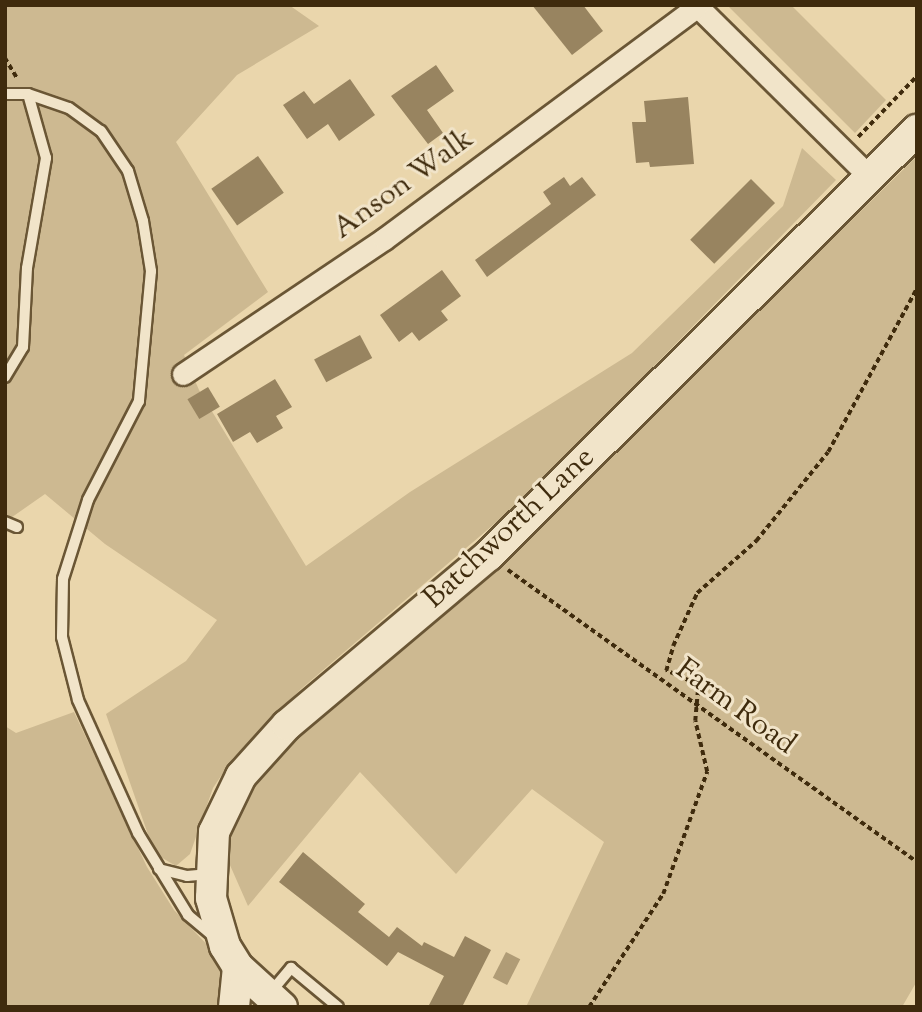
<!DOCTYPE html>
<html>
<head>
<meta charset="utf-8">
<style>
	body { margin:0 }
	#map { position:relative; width:922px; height:1012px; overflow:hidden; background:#ead6ac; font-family:"Sorts Mill Goudy",serif }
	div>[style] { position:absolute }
	.green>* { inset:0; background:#cdb991 }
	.water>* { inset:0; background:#b09c76; transform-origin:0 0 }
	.building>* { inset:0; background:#988460; transform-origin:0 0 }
	.path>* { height:3.5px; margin-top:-1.75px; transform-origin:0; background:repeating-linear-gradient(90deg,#3f2b0d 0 5px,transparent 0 8.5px) }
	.roads { filter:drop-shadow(2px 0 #6a5635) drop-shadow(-2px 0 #6a5635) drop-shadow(0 2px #6a5635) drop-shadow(0 -2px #6a5635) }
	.lane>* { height:10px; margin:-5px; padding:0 5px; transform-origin:5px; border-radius:5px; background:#f1e4c9 }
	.street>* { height:21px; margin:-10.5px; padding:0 10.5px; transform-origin:10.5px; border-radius:10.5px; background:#f1e4c9 }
	.secondary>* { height:30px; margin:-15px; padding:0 15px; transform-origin:15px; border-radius:15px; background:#f1e4c9 }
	span { translate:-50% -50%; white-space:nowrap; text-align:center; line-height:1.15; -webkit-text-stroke:6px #f1e4c9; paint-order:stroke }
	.street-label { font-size:30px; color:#3f2b0d }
	.frame { position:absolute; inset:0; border:7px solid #3f2b0d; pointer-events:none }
</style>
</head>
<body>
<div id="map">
	<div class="green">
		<i style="clip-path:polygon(5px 5px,289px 5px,319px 26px,237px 75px,176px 142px,268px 292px,184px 355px,199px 390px,306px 566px,410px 492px,632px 353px,783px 206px,802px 148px,836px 180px,527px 496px,301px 689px,233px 758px,213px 788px,190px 854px,176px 866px,159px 856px,151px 843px,106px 714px,186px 661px,217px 620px,105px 544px,45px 494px,5px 522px)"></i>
		<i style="clip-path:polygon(727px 5px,791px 5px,886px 100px,855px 133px)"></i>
		<i style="clip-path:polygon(917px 156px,917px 981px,902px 1007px,526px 1007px,604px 842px,532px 789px,456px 874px,360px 772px,248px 906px,222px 847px,255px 779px,280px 749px,525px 540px)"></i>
		<i style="clip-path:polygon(74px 712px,147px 867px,174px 910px,215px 953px,222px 977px,220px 1007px,5px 1007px,5px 726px,16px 733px)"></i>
	</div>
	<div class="water">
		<i style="left:506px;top:952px;width:16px;height:29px;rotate:27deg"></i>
	</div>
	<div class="building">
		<i style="clip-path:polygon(532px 5px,583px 5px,603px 31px,572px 55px)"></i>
		<i style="clip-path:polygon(436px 65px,454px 91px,427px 110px,443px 133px,428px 144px,391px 96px)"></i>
		<i style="clip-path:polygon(350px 79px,375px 115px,339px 141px,328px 124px,307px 139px,283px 105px,304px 91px,314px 104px)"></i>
		<i style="clip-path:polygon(688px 97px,694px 164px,650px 167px,649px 162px,636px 163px,632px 122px,646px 122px,644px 101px)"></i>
		<i style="left:258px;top:156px;width:45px;height:57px;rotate:55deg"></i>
		<i style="clip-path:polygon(564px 177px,570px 186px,582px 177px,596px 195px,487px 277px,475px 260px,551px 204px,543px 192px)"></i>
		<i style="left:751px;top:179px;width:34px;height:86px;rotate:45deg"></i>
		<i style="clip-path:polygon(442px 270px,461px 296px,441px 311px,448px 320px,419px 341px,412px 332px,399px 342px,380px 315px)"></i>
		<i style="left:360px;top:335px;width:26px;height:52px;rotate:62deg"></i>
		<i style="clip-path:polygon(275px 379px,292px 407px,276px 416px,283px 428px,257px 443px,250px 432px,233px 442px,217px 414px)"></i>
		<i style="left:208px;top:387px;width:23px;height:24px;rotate:59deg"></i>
		<i style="clip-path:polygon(303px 852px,365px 904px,358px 912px,389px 937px,397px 927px,422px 946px,424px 942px,454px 957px,465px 936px,491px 950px,462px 1007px,428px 1007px,444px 976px,398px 952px,387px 966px,279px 882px)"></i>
	</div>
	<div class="path">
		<i style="left:5px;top:58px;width:23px;rotate:59deg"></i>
		<i style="left:858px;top:137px;width:85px;rotate:-46deg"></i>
		<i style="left:508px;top:570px;width:503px;rotate:35.52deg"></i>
		<i style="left:589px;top:1007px;width:135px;rotate:-56.8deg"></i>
		<i style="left:663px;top:894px;width:130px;rotate:-70.2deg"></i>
		<i style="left:707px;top:772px;width:52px;rotate:-103.2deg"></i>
		<i style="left:695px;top:721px;width:36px;rotate:-85deg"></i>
		<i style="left:698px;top:685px;width:35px;rotate:-156deg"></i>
		<i style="left:666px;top:671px;width:26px;rotate:-74deg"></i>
		<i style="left:673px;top:646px;width:58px;rotate:-65.6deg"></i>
		<i style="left:697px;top:593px;width:79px;rotate:-41.4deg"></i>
		<i style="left:756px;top:541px;width:114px;rotate:-51deg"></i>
		<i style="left:828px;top:452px;width:187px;rotate:-61.5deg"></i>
	</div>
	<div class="roads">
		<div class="lane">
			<i style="left:5px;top:94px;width:23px"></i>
			<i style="left:28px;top:94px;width:43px;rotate:18.9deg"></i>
			<i style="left:69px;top:108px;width:39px;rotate:36deg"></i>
			<i style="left:101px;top:131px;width:48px;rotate:56deg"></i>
			<i style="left:128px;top:171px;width:52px;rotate:73.3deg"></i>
			<i style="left:143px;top:221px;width:51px;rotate:80.9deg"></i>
			<i style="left:151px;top:271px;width:131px;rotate:95.3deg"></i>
			<i style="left:139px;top:401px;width:111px;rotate:117.3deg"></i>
			<i style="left:88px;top:500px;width:83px;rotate:107.6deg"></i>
			<i style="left:63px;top:579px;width:58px;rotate:91deg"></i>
			<i style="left:62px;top:637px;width:65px;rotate:75.7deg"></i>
			<i style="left:78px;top:700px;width:146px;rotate:65.7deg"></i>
			<i style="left:138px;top:833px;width:96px;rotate:58.6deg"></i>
			<i style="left:188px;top:915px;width:35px;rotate:40deg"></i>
			<i style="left:5px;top:377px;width:35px;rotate:-59deg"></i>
			<i style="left:23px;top:347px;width:79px;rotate:-87.1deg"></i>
			<i style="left:27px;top:268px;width:112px;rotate:-80.2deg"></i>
			<i style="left:46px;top:158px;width:66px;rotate:-105.7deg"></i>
			<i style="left:5px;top:522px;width:13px;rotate:23deg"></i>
			<i style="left:159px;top:869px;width:29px;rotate:14deg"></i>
			<i style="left:187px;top:876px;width:22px;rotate:-5deg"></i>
			<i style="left:270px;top:993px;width:33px;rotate:-50deg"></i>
			<i style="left:291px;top:968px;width:61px;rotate:39.7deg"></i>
		</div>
		<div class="street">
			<i style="left:696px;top:5px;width:243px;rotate:44.7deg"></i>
			<i style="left:183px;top:374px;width:242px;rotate:-33.9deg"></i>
			<i style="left:384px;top:239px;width:389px;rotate:-36.6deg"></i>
		</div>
		<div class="secondary">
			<i style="left:234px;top:1007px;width:40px;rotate:-84.3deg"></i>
			<i style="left:282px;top:1007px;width:59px;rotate:-137.7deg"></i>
			<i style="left:238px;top:967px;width:25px;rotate:-122deg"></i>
			<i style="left:225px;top:946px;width:50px;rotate:-106.3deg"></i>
			<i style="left:211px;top:898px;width:66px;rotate:-87.4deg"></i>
			<i style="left:214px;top:832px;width:62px;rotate:-64.3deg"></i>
			<i style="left:241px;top:776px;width:69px;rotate:-48deg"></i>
			<i style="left:287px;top:725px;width:263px;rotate:-40.1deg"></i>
			<i style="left:488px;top:556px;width:605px;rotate:-44.8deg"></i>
		</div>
	</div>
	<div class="street-label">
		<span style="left:404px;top:185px;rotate:-36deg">Anson Walk</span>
		<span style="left:510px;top:529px;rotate:-43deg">Batchworth Lane</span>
		<span style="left:735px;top:708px;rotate:36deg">Farm Road</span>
	</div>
	<div class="frame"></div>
</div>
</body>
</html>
